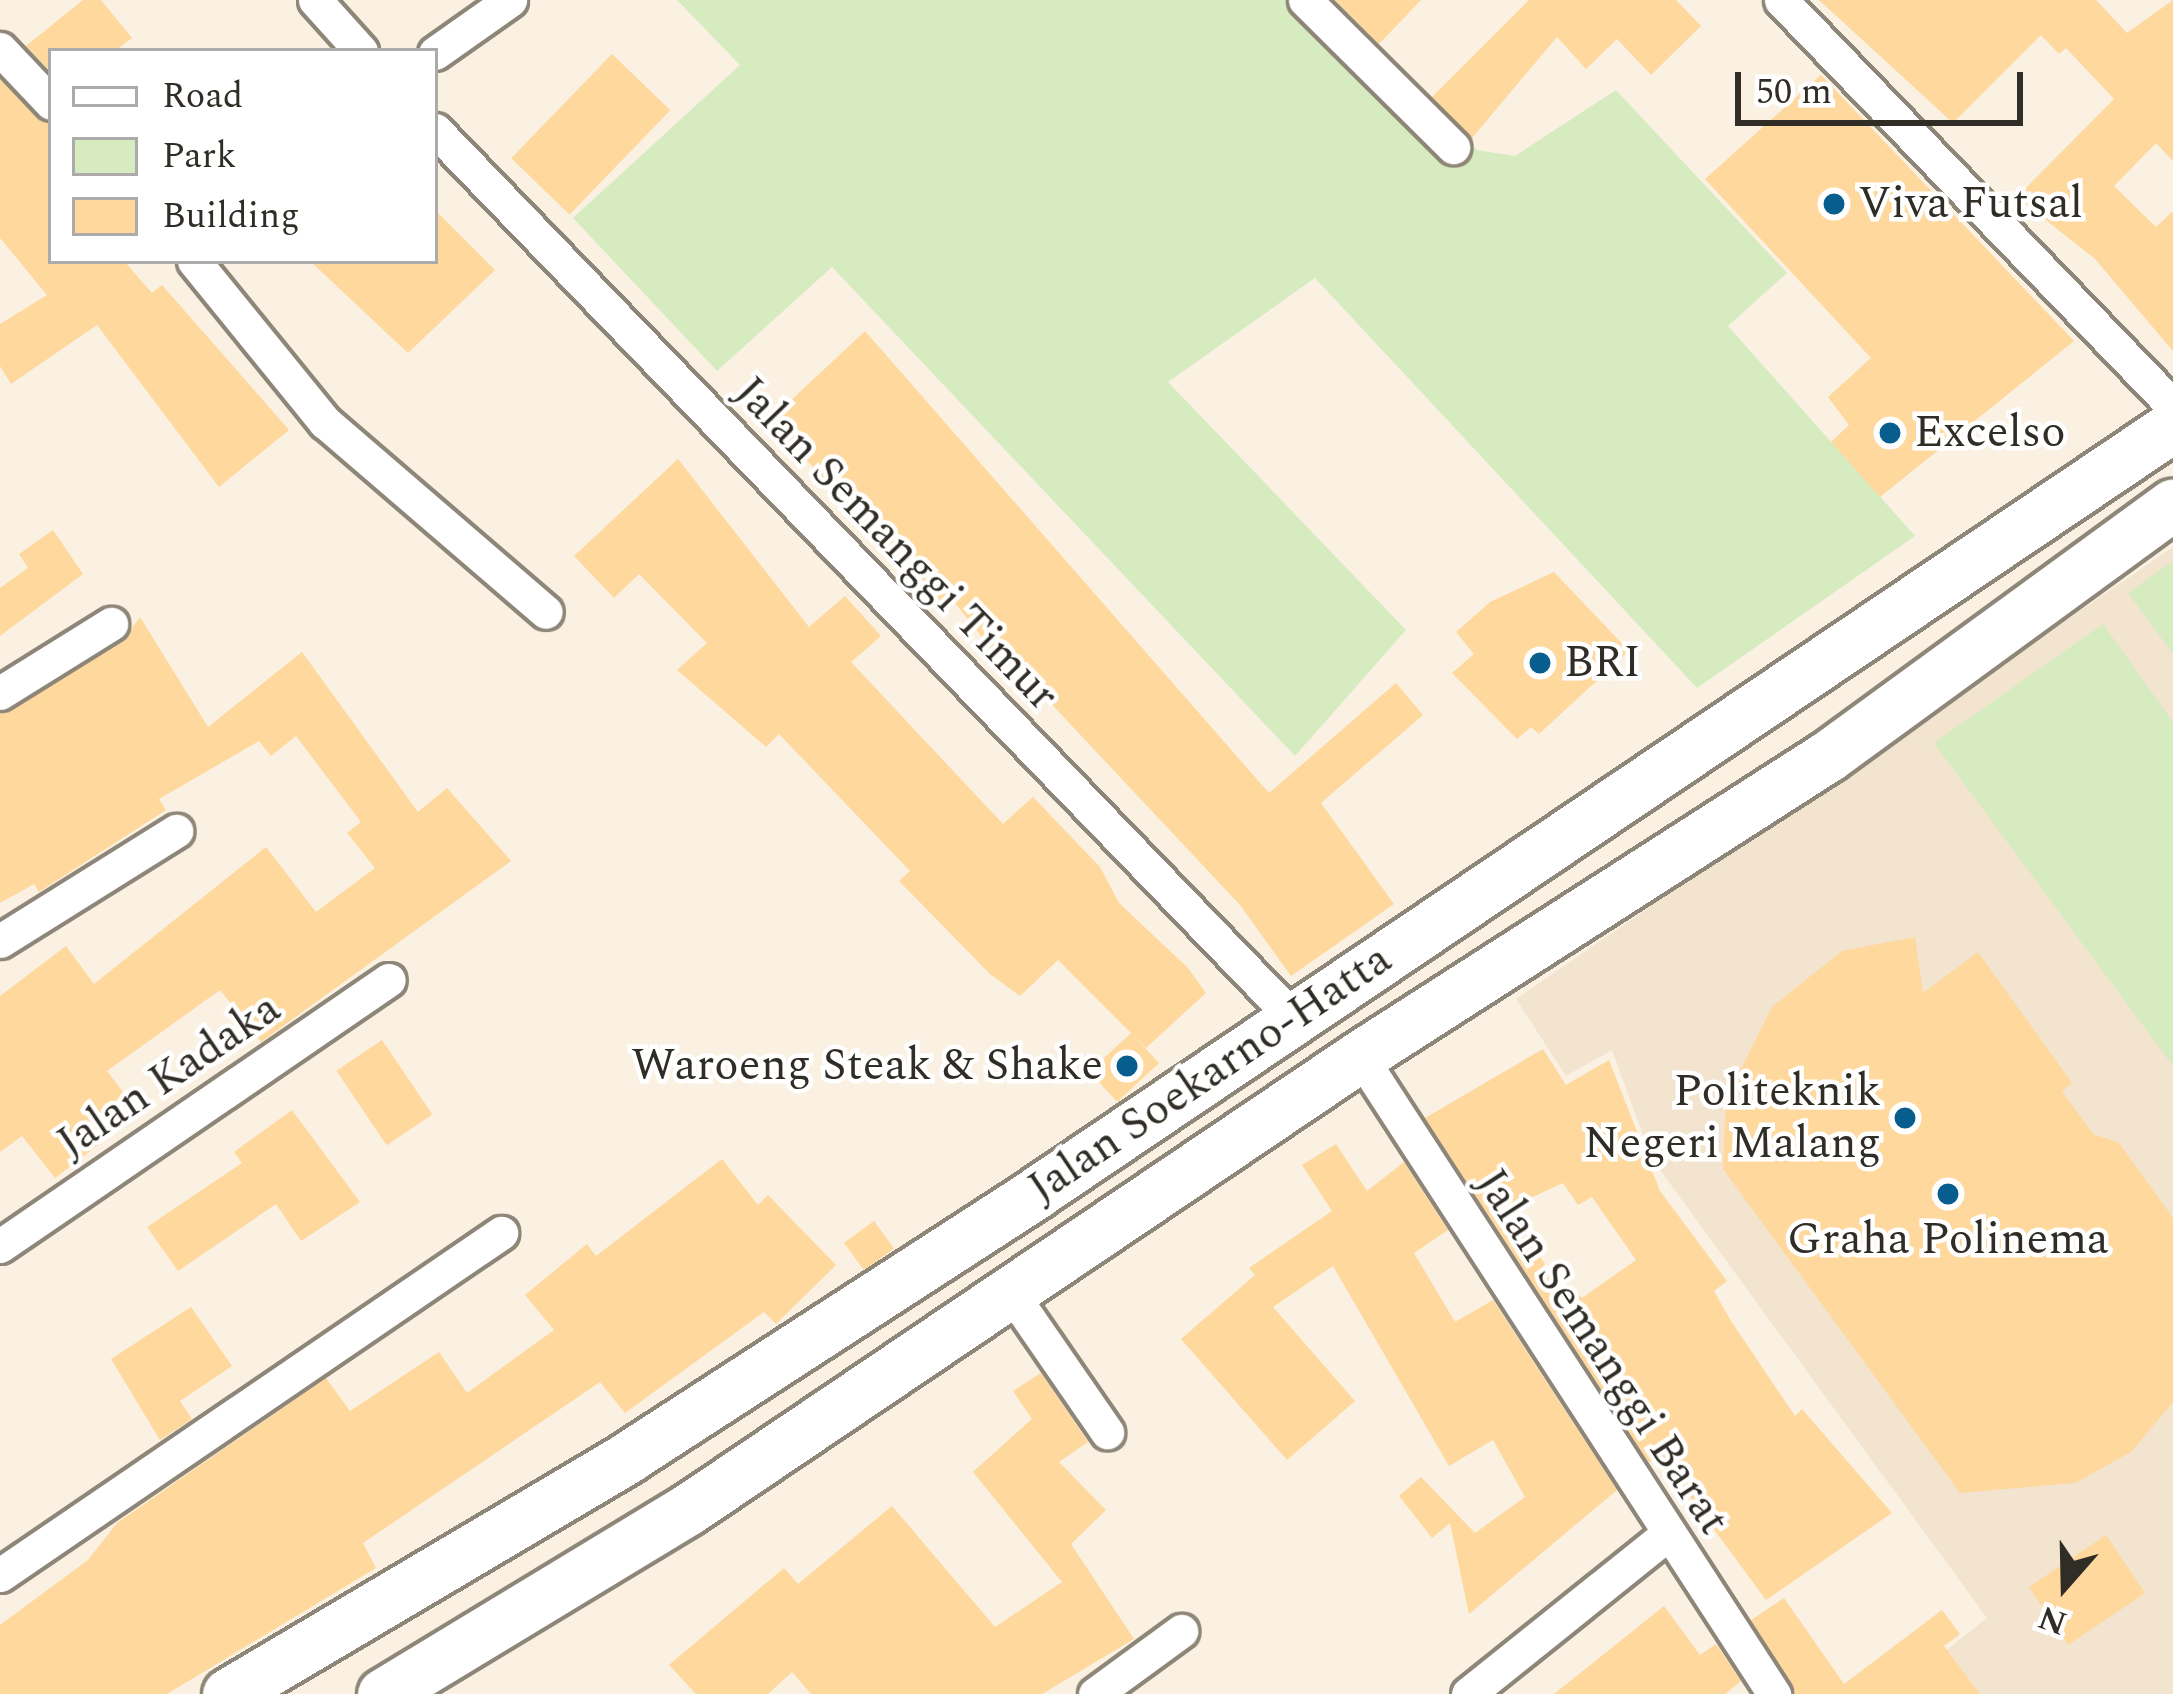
<!DOCTYPE html>
<html>
<head>
<meta charset="utf-8">
<style>
	body { margin:0 }
	#map { position:relative; width:2173px; height:1694px; overflow:hidden; background:#faf1e2; font-family:Spectral,serif }
	div>[style] { position:absolute }
	.built>* { inset:0; background:#f2e4ce }
	.green>* { inset:0; background:#d7ebc1 }
	.building>* { inset:0; background:#fed89c; transform-origin:0 0 }
	.roads { filter:drop-shadow(3px 0 #8e8678) drop-shadow(-3px 0 #8e8678) drop-shadow(0 3px #8e8678) drop-shadow(0 -3px #8e8678) }
	.street>* { height:33px; margin:-16.5px; padding:0 16.5px; transform-origin:16.5px; border-radius:16.5px; background:#fff }
	.primary>* { height:51px; margin:-25.5px; padding:0 25.5px; transform-origin:25.5px; border-radius:25.5px; background:#fff }
	.dots>* { width:33px; height:33px; translate:-50% -50%; box-sizing:border-box; border:6px solid #fff; border-radius:50% }
	span { translate:-50% -50%; white-space:nowrap; text-align:center; line-height:1.15; -webkit-text-stroke:9px #fff; paint-order:stroke }
	.poi-label { font-size:45px; color:#302d27 }
	.left { translate:0 -50%; text-align:left }
	.right { translate:-100% -50%; text-align:right }
	.street-label { font-size:45px; color:#302d27 }
	.legend { position:absolute; left:48px; top:48px; width:390px; height:216px; box-sizing:border-box; background:#fff; border:3px solid #acaba9; margin:0; padding:15px 21px; list-style:none; font-size:36px; color:#302d27 }
	.legend li { display:flex; align-items:center; gap:24px; height:60px }
	.legend b { width:60px; border:3px solid #acaba9 }
	.north { position:absolute; left:2005px; top:1526px; width:120px; height:120px; -webkit-text-stroke:9px #fff; paint-order:stroke; rotate:200deg; font-size:33px; font-weight:700; line-height:48px; text-align:center; color:#302d27 }
	.north::after { content:''; display:block; margin:auto; width:42px; height:54px; background:#302d27; clip-path:polygon(50% 0,100% 100%,50% 72%,0 100%) }
	.scale { position:absolute; left:1735px; top:72px; width:288px; height:54px; box-sizing:border-box; border:6px solid #302d27; border-top:0; padding-left:15px; font-size:36px; line-height:42px; white-space:nowrap; color:#302d27; -webkit-text-stroke:9px #fff; paint-order:stroke }
</style>
</head>
<body>
<div id="map">
	<div class="built">
		<i style="clip-path:polygon(2173px 547px,2173px 1694px,1891px 1694px,1987px 1618px,1652px 1159px,1612px 1050px,1566px 1076px,1516px 999px)"></i>
	</div>
	<div class="green">
		<i style="clip-path:polygon(677px 0,1330px 0,1477px 150px,1515px 156px,1616px 90px,1787px 273px,1728px 326px,1915px 536px,1697px 688px,1315px 278px,1168px 382px,1406px 630px,1295px 756px,832px 267px,717px 371px,573px 218px,740px 65px)"></i>
		<i style="clip-path:polygon(2173px 561px,2173px 654px,2128px 593px)"></i>
		<i style="clip-path:polygon(2103px 624px,2173px 722px,2173px 1066px,1934px 743px)"></i>
	</div>
	<div class="building">
		<i style="clip-path:polygon(83px 0,101px 0,132px 38px,115px 51px,51px 51px,51px 72px,26px 46px)"></i>
		<i style="clip-path:polygon(1335px 0,1421px 0,1379px 44px)"></i>
		<i style="clip-path:polygon(1529px 0,1676px 0,1701px 26px,1651px 75px,1617px 39px,1586px 69px,1557px 37px,1472px 138px,1432px 97px)"></i>
		<i style="clip-path:polygon(1819px 0,2096px 0,2127px 33px,2173px 0,2173px 161px,2156px 143px,2114px 186px,2156px 227px,2173px 211px,2173px 351px,2095px 259px,2017px 197px,2114px 99px,2066px 48px,2059px 54px,2041px 35px,1953px 123px)"></i>
		<i style="left:612px;top:54px;width:81px;height:145px;rotate:44deg"></i>
		<i style="clip-path:polygon(1821px 75px,2074px 341px,1880px 497px,1831px 442px,1849px 425px,1828px 397px,1871px 358px,1705px 179px)"></i>
		<i style="clip-path:polygon(0 80px,51px 123px,51px 261px,124px 261px,152px 293px,162px 285px,289px 430px,219px 487px,97px 325px,11px 384px,0 366px,0 324px,47px 295px,0 238px)"></i>
		<i style="clip-path:polygon(435px 210px,495px 270px,408px 353px,310px 261px,435px 261px)"></i>
		<i style="clip-path:polygon(865px 331px,1269px 793px,1396px 683px,1423px 715px,1321px 803px,1394px 904px,1291px 976px,1240px 905px,1028px 679px,1020px 685px,955px 603px,945px 611px,906px 556px,900px 562px,770px 420px)"></i>
		<i style="clip-path:polygon(678px 459px,809px 627px,845px 596px,881px 636px,851px 662px,1003px 824px,1033px 797px,1100px 867px,1119px 903px,1188px 968px,1206px 993px,1146px 1048px,1058px 960px,1020px 996px,990px 974px,899px 881px,910px 871px,779px 734px,766px 747px,677px 670px,707px 643px,639px 574px,614px 598px,574px 556px)"></i>
		<i style="clip-path:polygon(53px 530px,83px 574px,0 636px,0 588px,28px 568px,19px 554px)"></i>
		<i style="clip-path:polygon(1554px 572px,1629px 651px,1539px 734px,1531px 727px,1517px 739px,1452px 673px,1474px 654px,1456px 632px,1490px 602px)"></i>
		<i style="clip-path:polygon(140px 617px,208px 727px,302px 652px,418px 812px,447px 788px,511px 861px,261px 1042px,220px 990px,107px 1071px,126px 1096px,92px 1121px,106px 1139px,55px 1178px,22px 1136px,0 1152px,0 996px,66px 946px,94px 984px,266px 847px,316px 912px,375px 868px,347px 833px,361px 822px,296px 736px,271px 756px,259px 741px,159px 799px,166px 810px,39px 892px,34px 884px,0 903px,0 714px,122px 642px)"></i>
		<i style="clip-path:polygon(1915px 937px,1923px 993px,1978px 952px,2072px 1083px,2062px 1091px,2093px 1134px,2119px 1143px,2173px 1218px,2173px 1402px,2131px 1452px,2075px 1483px,1960px 1493px,1723px 1169px,1726px 1099px,1772px 1007px,1842px 951px)"></i>
		<i style="left:1131px;top:1033px;width:41px;height:57px;rotate:47deg"></i>
		<i style="left:382px;top:1040px;width:90px;height:55px;rotate:56deg"></i>
		<i style="clip-path:polygon(evenodd,1543px 1049px,1566px 1085px,1609px 1060px,1660px 1191px,1727px 1281px,1714px 1291px,1731px 1321px,1795px 1416px,1802px 1409px,1892px 1513px,1766px 1600px,1659px 1455px,1649px 1463px,1425px 1118px,1543px 1049px,1563px 1183px,1578px 1205px,1592px 1197px,1636px 1260px,1582px 1298px,1569px 1285px,1561px 1292px,1511px 1207px,1563px 1183px)"></i>
		<i style="clip-path:polygon(292px 1110px,360px 1202px,301px 1241px,276px 1204px,178px 1271px,147px 1227px,242px 1163px,234px 1152px)"></i>
		<i style="clip-path:polygon(1336px 1144px,1367px 1191px,1404px 1162px,1448px 1230px,1414px 1253px,1455px 1322px,1493px 1300px,1617px 1490px,1469px 1614px,1450px 1523px,1432px 1538px,1399px 1496px,1421px 1477px,1475px 1533px,1525px 1497px,1493px 1440px,1449px 1466px,1333px 1266px,1273px 1307px,1355px 1401px,1287px 1460px,1181px 1339px,1255px 1275px,1249px 1268px,1332px 1211px,1302px 1165px)"></i>
		<i style="clip-path:polygon(722px 1159px,758px 1205px,768px 1195px,836px 1265px,776px 1324px,764px 1312px,625px 1413px,600px 1382px,363px 1543px,376px 1568px,167px 1694px,0 1694px,0 1625px,88px 1560px,117px 1523px,326px 1378px,350px 1411px,439px 1352px,467px 1393px,554px 1330px,525px 1295px,587px 1244px,596px 1256px)"></i>
		<i style="left:874px;top:1221px;width:34px;height:37px;rotate:54deg"></i>
		<i style="clip-path:polygon(191px 1307px,232px 1366px,180px 1401px,192px 1419px,160px 1440px,111px 1359px)"></i>
		<i style="clip-path:polygon(1041px 1373px,1088px 1442px,1059px 1462px,1106px 1510px,1071px 1544px,1134px 1639px,1042px 1694px,811px 1694px,792px 1672px,768px 1694px,696px 1694px,669px 1665px,784px 1568px,798px 1584px,892px 1506px,995px 1627px,1062px 1582px,973px 1472px,1032px 1419px,1013px 1391px)"></i>
		<i style="left:2106px;top:1535px;width:70px;height:93px;rotate:56deg"></i>
		<i style="clip-path:polygon(1784px 1598px,1844px 1684px,1942px 1610px,1960px 1634px,1944px 1646px,1980px 1694px,1795px 1694px,1751px 1620px)"></i>
		<i style="clip-path:polygon(1664px 1606px,1700px 1655px,1716px 1644px,1741px 1681px,1725px 1694px,1554px 1694px)"></i>
	</div>
	<div class="roads">
		<div class="street">
			<i style="left:315px;top:0;width:69px;rotate:48deg"></i>
			<i style="left:1305px;top:0;width:209px;rotate:44.8deg"></i>
			<i style="left:1781px;top:0;width:564px;rotate:46.01deg"></i>
			<i style="left:0;top:49px;width:74px;rotate:46.6deg"></i>
			<i style="left:435px;top:53px;width:92px;rotate:-35.2deg"></i>
			<i style="left:435px;top:130px;width:1236px;rotate:45.98deg"></i>
			<i style="left:194px;top:261px;width:208px;rotate:50.9deg"></i>
			<i style="left:325px;top:422px;width:291px;rotate:40.7deg"></i>
			<i style="left:0;top:693px;width:131px;rotate:-31.9deg"></i>
			<i style="left:0;top:941px;width:208px;rotate:-32deg"></i>
			<i style="left:1360px;top:1056px;width:761px;rotate:57.02deg"></i>
			<i style="left:0;top:1246px;width:471px;rotate:-34.4deg"></i>
			<i style="left:1009px;top:1290px;width:173px;rotate:55.4deg"></i>
			<i style="left:0;top:1575px;width:607px;rotate:-34.32deg"></i>
			<i style="left:1095px;top:1694px;width:107px;rotate:-36.2deg"></i>
			<i style="left:1468px;top:1694px;width:256px;rotate:-38.7deg"></i>
		</div>
		<div class="primary">
			<i style="left:228px;top:1694px;width:465px;rotate:-30.6deg"></i>
			<i style="left:628px;top:1457px;width:487px;rotate:-32.9deg"></i>
			<i style="left:1037px;top:1192px;width:1370px;rotate:-33.99deg"></i>
			<i style="left:383px;top:1694px;width:355px;rotate:-31.2deg"></i>
			<i style="left:687px;top:1510px;width:812px;rotate:-34deg"></i>
			<i style="left:1360px;top:1056px;width:556px;rotate:-32.66deg"></i>
			<i style="left:1828px;top:756px;width:427px;rotate:-36.1deg"></i>
		</div>
	</div>
	<div class="dots">
		<i style="left:1834px;top:204px;background:#085d8f"></i>
		<i style="left:1890px;top:433px;background:#085d8f"></i>
		<i style="left:1540px;top:663px;background:#085d8f"></i>
		<i style="left:1127px;top:1066px;background:#085d8f"></i>
		<i style="left:1905px;top:1118px;background:#085d8f"></i>
		<i style="left:1948px;top:1194px;background:#085d8f"></i>
	</div>
	<div class="poi-label">
		<span class="left" style="left:1858px;top:204px">Viva Futsal</span>
		<span class="left" style="left:1914px;top:433px">Excelso</span>
		<span class="left" style="left:1564px;top:663px">BRI</span>
		<span class="right" style="left:1103px;top:1066px">Waroeng Steak &amp; Shake</span>
		<span class="right" style="left:1881px;top:1118px">Politeknik<br>Negeri Malang</span>
		<span style="left:1948px;top:1240px">Graha Polinema</span>
	</div>
	<div class="street-label">
		<span style="left:896px;top:544px;rotate:46deg">Jalan Semanggi Timur</span>
		<span style="left:1210px;top:1074px;rotate:-34deg">Jalan Soekarno-Hatta</span>
		<span style="left:169px;top:1076px;rotate:-34deg">Jalan Kadaka</span>
		<span style="left:1602px;top:1352px;rotate:57deg">Jalan Semanggi Barat</span>
	</div>
	<ul class="legend">
	<li><b style="height:15px;background:#fff"></b>Road</li>
	<li><b style="height:33px;background:#d7ebc1"></b>Park</li>
	<li><b style="height:33px;background:#fed89c"></b>Building</li>
	</ul>
	<div class="north">N</div>
	<div class="scale">50 m</div>
</div>
</body>
</html>
